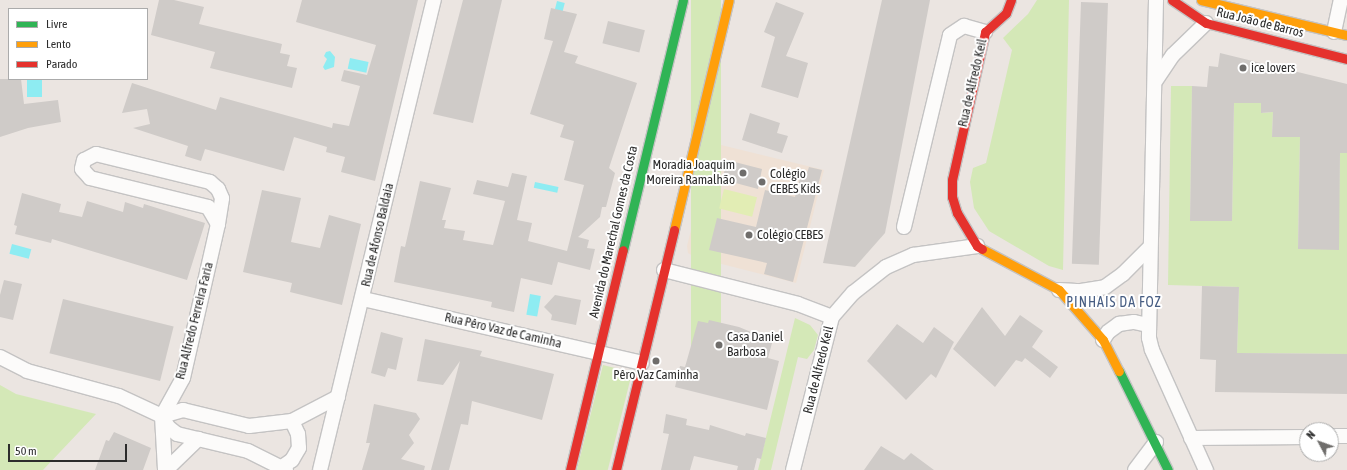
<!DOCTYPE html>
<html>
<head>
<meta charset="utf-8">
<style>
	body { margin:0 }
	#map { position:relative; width:1347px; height:470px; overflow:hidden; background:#ebe5e1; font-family:"Asap Condensed",sans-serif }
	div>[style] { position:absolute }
	.education>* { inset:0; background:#efe1d5 }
	.green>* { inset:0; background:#d4e8b7; transform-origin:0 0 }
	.pitch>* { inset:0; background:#e2edb4; transform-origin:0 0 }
	.water>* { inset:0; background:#8eecf2; transform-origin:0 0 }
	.building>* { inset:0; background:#cfcbc8; transform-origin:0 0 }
	.roads { filter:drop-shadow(1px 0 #c4c3c3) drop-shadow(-1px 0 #c4c3c3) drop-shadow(0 1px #c4c3c3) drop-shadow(0 -1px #c4c3c3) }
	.street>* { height:14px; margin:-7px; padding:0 7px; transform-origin:7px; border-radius:7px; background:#fcfbfa }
	.fast>* { height:9px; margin:-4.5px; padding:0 4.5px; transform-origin:4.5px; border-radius:4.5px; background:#30b455 }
	.slow>* { height:9px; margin:-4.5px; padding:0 4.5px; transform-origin:4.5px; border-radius:4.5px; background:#ff9f0a }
	.jam>* { height:9px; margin:-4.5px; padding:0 4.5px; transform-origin:4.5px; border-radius:4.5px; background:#e5322d }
	.dots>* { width:11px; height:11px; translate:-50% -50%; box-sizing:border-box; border:2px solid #fff; border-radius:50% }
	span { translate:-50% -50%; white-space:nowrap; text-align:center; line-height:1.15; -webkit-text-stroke:4px #fff; paint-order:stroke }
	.street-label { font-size:13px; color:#2c2c2c }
	.poi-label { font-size:13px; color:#2c2c2c }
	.left { translate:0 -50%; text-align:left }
	.right { translate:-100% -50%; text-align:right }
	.neighbourhood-label { font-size:14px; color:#475d82; letter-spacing:1px }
	.legend { position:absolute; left:8px; top:8px; width:140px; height:72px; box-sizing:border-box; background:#fff; border:1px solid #ababab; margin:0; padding:5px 7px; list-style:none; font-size:12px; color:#2c2c2c }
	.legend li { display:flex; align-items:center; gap:8px; height:20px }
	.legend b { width:20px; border:1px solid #ababab }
	.north { position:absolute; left:1299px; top:422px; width:40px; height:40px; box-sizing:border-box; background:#fff; border:1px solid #ababab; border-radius:50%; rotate:311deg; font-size:11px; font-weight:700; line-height:16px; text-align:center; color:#2c2c2c }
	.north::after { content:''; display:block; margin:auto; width:14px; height:18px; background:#6f6d6b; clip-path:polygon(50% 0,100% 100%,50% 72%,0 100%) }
	.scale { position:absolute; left:8px; top:444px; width:119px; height:18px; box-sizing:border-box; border:2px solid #2c2c2c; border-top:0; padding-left:5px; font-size:12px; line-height:14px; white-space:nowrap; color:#2c2c2c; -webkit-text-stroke:3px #fff; paint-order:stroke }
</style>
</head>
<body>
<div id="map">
	<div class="education">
		<i style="clip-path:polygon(713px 143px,824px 170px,796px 283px,694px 257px,688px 253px,687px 246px)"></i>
	</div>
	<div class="green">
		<i style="left:691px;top:0;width:30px;height:356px"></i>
		<i style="clip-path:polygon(1037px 0,1069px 0,1063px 270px,1049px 266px,989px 231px,974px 208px,970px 182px,973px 168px,986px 163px,1012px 50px,1003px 38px,1028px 14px)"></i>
		<i style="clip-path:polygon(1171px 86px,1192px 86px,1190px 221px,1232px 221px,1234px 103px,1261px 103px,1262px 113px,1273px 112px,1272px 137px,1300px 137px,1298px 249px,1338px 249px,1340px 153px,1347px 153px,1347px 354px,1237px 353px,1239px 287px,1168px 285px)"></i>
		<i style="clip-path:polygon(795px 318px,810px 325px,818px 335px,814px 350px,807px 359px,798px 357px,771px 470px,758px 470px)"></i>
		<i style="left:603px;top:365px;width:30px;height:108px;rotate:14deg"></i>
		<i style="clip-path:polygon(0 385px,16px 394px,96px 414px,43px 470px,0 470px)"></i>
	</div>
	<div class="pitch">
		<i style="left:724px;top:189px;width:34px;height:20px;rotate:14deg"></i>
	</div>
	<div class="water">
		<i style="left:557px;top:1px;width:8px;height:24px;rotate:14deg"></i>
		<i style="clip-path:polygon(330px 51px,335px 57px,334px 67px,325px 70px,323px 67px,327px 59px,324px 56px,326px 52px)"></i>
		<i style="left:350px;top:58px;width:19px;height:11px;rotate:12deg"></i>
		<i style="left:27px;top:79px;width:15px;height:18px"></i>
		<i style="left:535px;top:182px;width:24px;height:6px;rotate:12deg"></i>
		<i style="left:12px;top:244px;width:20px;height:10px;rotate:15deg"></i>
		<i style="left:530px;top:294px;width:11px;height:21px;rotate:10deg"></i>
	</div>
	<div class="building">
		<i style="clip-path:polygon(159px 0,174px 0,204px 7px,199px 24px,282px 44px,280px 53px,290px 55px,287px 66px,297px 68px,292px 88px,210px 68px,215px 52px,151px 35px)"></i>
		<i style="clip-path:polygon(302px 0,418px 0,375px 181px,341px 172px,345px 157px,326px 152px,327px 147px,294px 137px,284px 171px,205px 149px,201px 161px,185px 156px,188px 146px,133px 128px,150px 124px,147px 109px,122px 113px,132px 83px,216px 110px,220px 97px,332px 128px,333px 123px,349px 126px,360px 86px,341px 81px,344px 70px,367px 75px,376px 45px,296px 22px)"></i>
		<i style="clip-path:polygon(463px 0,502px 0,473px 123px,433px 114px)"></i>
		<i style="clip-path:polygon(882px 0,930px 0,885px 233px,855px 267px,823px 263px)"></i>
		<i style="clip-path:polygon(776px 2px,804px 13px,786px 56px,808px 63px,798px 98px,761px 87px,775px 37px,764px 32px)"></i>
		<i style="left:1081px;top:2px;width:27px;height:262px;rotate:2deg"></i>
		<i style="clip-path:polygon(551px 8px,577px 14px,564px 52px,578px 56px,575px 63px,637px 83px,609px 168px,615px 173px,606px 207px,602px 207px,600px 217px,578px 237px,589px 240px,587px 248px,595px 249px,590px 270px,558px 262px,552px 285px,521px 278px,514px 312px,491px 307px,492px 302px,394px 282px,401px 246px,405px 247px,420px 181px,451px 188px,442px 220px,446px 220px,444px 228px,465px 231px,463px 240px,493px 245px,505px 201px,473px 194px,477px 180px,508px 187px,512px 173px,527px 176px,517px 220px,532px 223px,528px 241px,567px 251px,584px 185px,564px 180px,574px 141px,560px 137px,564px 125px,530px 114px,553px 41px,544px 39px)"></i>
		<i style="left:608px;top:21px;width:38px;height:23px;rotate:14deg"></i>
		<i style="clip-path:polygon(1220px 53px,1347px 84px,1347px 153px,1340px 153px,1339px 250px,1298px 249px,1300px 137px,1272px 137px,1273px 112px,1261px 113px,1261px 103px,1234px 103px,1232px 221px,1190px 221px,1192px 86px,1207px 87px,1209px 66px,1218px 67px)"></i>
		<i style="clip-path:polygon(0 79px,21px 79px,24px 104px,58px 100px,61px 122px,28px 128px,0 137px)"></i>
		<i style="clip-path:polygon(750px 113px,780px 123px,777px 133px,788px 136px,782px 153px,742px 140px)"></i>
		<i style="clip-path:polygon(727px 160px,762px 169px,758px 189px,728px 181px,723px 177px)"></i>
		<i style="clip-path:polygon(809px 167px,822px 170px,793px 282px,764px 274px,767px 263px,709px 250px,717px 218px,756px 227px,765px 190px,795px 197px,800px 178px,805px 179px)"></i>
		<i style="clip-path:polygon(262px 190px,301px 198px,291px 242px,320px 248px,329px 215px,361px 224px,342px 305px,290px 292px,292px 283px,243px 272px)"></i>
		<i style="clip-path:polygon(22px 193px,61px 204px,59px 212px,82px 217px,87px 201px,123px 212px,125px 202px,143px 208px,144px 204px,205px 223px,187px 280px,52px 239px,51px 243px,15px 234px,17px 226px,14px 225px)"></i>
		<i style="clip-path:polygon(4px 280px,22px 284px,13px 320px,0 317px,0 295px)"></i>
		<i style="clip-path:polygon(1202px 286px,1239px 287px,1237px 353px,1347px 354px,1347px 394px,1215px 392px,1216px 360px,1200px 359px)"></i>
		<i style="clip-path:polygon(555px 295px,581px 300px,576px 325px,551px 320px,552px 315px,544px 307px)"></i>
		<i style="left:63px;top:299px;width:114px;height:56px;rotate:14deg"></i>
		<i style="clip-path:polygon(982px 307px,1005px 336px,1020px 315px,1043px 331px,1032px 347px,1058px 367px,1050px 378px,1025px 358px,1022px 362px,1016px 360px,995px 387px,953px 349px)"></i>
		<i style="clip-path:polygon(709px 320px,739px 327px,751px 332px,749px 338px,772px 343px,768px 358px,779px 361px,767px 410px,675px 387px,680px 366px,685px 367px,698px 321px,708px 323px)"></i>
		<i style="clip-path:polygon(897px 324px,923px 343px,934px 327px,954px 342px,936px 378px,931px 374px,906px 400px,867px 361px)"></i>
		<i style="clip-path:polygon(381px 332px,403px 338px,396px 370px,388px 368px,385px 377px,371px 373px)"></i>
		<i style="clip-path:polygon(425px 339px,482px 351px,480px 356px,554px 374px,542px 420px,472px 401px,468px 425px,461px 424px,449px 470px,431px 470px,460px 361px,443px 385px,417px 381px)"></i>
		<i style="clip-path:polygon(374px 404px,416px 413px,420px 419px,409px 435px,414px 443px,401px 459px,425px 466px,424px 470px,362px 470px,370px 443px,366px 443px)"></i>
		<i style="clip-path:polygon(666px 414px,687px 419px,686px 425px,709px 430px,710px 425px,745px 436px,746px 433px,766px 438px,761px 459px,757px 458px,754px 470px,737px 470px,738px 466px,694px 456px,690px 470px,661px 470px,669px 434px,663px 433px)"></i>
		<i style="clip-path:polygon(114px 432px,151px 448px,143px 470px,95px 470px,106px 440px,109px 441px)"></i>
		<i style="clip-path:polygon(881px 446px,904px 460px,911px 453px,934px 470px,864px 470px)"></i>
	</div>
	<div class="roads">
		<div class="street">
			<i style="left:1156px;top:0;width:338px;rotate:91.2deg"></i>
			<i style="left:1149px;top:338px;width:12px;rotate:76deg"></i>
			<i style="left:1152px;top:350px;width:132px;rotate:65.8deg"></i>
			<i style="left:1334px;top:32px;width:33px;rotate:-78deg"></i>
			<i style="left:1156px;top:80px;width:30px;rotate:-56deg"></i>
			<i style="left:1173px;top:55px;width:46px;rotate:-44.1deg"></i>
			<i style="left:904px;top:227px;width:197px;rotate:-76.5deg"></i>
			<i style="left:950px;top:35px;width:17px;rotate:-33deg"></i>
			<i style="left:964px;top:26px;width:22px;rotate:16deg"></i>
			<i style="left:664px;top:270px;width:138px;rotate:14.2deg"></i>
			<i style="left:798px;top:304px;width:36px;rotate:21deg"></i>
			<i style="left:1059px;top:290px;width:22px;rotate:3deg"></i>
			<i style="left:1081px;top:291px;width:24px;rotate:-9deg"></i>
			<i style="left:1105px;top:287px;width:22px;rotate:-36deg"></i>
			<i style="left:1123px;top:274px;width:38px;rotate:-45deg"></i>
			<i style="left:363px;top:299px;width:286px;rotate:12.9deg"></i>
			<i style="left:1103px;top:340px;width:9px;rotate:-58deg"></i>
			<i style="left:1108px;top:332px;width:14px;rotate:-36deg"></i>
			<i style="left:1119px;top:324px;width:15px;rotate:-8deg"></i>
			<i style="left:1134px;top:322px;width:14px;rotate:12deg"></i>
			<i style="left:0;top:357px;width:30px;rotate:27deg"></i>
			<i style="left:27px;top:371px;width:95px;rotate:15.2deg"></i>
			<i style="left:119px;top:396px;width:47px;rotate:24.9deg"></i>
			<i style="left:162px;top:416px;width:43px;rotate:-61.1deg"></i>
			<i style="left:183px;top:378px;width:158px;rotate:-77.2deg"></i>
			<i style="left:218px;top:224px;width:26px;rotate:-81deg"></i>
			<i style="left:222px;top:198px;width:10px;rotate:-114deg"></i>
			<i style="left:218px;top:189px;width:11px;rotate:-139deg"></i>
			<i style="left:210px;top:182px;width:117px;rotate:-166.2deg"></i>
			<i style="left:96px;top:154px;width:13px;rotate:153deg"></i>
			<i style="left:84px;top:160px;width:9px;rotate:103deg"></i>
			<i style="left:82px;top:169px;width:12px;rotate:48deg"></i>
			<i style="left:90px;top:178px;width:122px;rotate:13.8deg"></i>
			<i style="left:208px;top:207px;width:20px;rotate:60deg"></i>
			<i style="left:162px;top:416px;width:54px;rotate:86.8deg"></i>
			<i style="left:1331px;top:436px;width:16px"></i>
			<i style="left:1191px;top:438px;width:116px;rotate:-0.5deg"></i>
			<i style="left:282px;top:467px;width:12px;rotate:-35deg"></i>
			<i style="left:292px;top:460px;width:14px;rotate:-60deg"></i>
			<i style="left:299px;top:448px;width:14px;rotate:-94deg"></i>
			<i style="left:298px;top:434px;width:14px;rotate:-115deg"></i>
			<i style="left:166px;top:470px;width:45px;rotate:-44.1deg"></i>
			<i style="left:286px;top:470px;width:42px;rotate:-153.4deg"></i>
			<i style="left:248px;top:451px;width:73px;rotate:-166.5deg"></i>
			<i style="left:177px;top:434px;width:11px;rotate:-142deg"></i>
			<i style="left:168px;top:427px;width:13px;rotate:-119deg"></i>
			<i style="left:162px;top:416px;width:22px;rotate:-16deg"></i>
			<i style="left:183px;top:410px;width:68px;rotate:13.6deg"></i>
			<i style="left:249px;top:426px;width:43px;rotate:-6.6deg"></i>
			<i style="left:292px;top:421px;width:52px;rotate:-27.6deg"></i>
			<i style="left:320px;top:470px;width:484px;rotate:-76.4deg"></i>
			<i style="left:793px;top:470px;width:158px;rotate:-75.7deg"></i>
			<i style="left:832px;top:317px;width:32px;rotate:-49deg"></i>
			<i style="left:853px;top:293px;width:42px;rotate:-38.2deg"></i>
			<i style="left:886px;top:267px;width:30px;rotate:-24deg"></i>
			<i style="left:913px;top:255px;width:65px;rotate:-8deg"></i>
			<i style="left:1135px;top:470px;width:35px;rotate:-53deg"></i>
		</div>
		<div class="fast">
			<i style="left:623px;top:250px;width:257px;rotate:-76.5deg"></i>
			<i style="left:1119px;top:371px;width:110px;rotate:63.7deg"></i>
		</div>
		<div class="slow">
			<i style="left:1201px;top:0;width:150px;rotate:13.5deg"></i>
			<i style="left:674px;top:230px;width:236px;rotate:-76.6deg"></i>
			<i style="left:982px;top:249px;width:87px;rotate:28deg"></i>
			<i style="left:1059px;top:290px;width:67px;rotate:48.7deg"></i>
			<i style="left:1103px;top:340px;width:35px;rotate:63deg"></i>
		</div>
		<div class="jam">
			<i style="left:1172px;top:0;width:41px;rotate:34.1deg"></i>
			<i style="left:1206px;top:23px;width:146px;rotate:14.3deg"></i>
			<i style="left:982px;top:249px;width:6px;rotate:-149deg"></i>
			<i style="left:977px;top:246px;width:39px;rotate:-121deg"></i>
			<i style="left:957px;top:213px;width:17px;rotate:-107deg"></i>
			<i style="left:952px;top:197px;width:17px;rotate:-90deg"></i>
			<i style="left:952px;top:180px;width:152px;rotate:-77.4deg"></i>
			<i style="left:985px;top:32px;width:28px;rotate:-42deg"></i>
			<i style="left:1006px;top:13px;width:14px;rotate:-69deg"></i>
			<i style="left:570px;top:470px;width:226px;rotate:-76.5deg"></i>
			<i style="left:616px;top:470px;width:247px;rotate:-76.4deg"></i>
		</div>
	</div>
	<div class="dots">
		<i style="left:1243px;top:68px;background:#6f6d6b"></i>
		<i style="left:743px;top:173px;background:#6f6d6b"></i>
		<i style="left:762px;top:182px;background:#6f6d6b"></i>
		<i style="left:749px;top:235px;background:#6f6d6b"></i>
		<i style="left:719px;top:345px;background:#6f6d6b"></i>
		<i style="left:656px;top:361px;background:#6f6d6b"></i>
	</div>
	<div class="street-label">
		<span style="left:1260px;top:23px;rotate:14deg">Rua João de Barros</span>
		<span style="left:973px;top:83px;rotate:-77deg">Rua de Alfredo Keil</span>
		<span style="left:614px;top:232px;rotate:-77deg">Avenida do Marechal Gomes da Costa</span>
		<span style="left:378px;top:235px;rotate:-77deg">Rua de Afonso Baldaia</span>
		<span style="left:195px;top:321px;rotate:-76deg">Rua Alfredo Ferreira Faria</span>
		<span style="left:503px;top:331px;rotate:13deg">Rua Pêro Vaz de Caminha</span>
		<span style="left:819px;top:370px;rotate:-76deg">Rua de Alfredo Keil</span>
	</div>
	<div class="poi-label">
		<span class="left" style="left:1251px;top:68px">ice lovers</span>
		<span class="right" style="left:735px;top:173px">Moradia Joaquim<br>Moreira Ramalhão</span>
		<span class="left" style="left:770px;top:182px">Colégio<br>CEBES Kids</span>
		<span class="left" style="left:757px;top:235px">Colégio CEBES</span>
		<span class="left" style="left:727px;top:345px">Casa Daniel<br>Barbosa</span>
		<span style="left:656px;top:375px">Pêro Vaz Caminha</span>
	</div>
	<div class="neighbourhood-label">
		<span style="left:1114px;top:302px">PINHAIS DA FOZ</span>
	</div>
	<ul class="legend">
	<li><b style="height:5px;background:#30b455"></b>Livre</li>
	<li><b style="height:5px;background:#ff9f0a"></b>Lento</li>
	<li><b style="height:5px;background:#e5322d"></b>Parado</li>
	</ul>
	<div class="north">N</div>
	<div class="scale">50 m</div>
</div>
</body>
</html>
